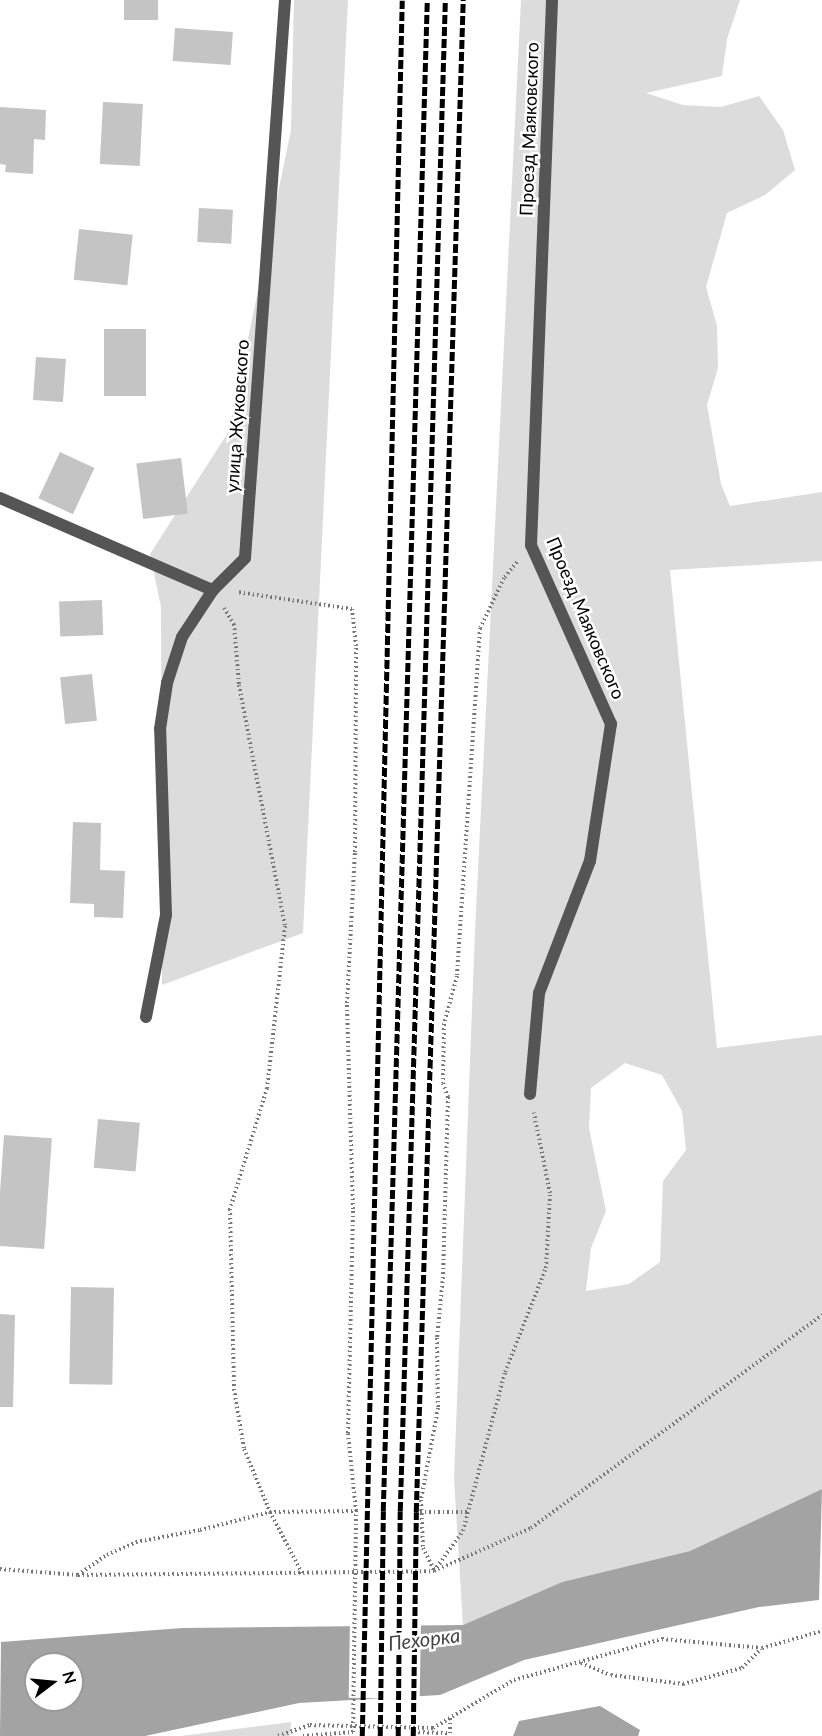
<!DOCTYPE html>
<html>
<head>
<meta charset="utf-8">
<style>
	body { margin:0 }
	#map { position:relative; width:822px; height:1736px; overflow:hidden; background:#fff; font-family:Lato,sans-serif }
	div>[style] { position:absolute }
	.green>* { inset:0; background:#dcdcdc }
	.water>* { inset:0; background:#a3a3a3 }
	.pier>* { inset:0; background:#fff; transform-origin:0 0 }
	.building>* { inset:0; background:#c4c4c4; transform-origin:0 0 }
	.path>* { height:4px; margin-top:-2px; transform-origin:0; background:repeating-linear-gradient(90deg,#777 0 1.5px,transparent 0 4.5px) }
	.minor>* { height:12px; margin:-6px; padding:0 6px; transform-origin:6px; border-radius:6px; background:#555 }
	.rail>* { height:4.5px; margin-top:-2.25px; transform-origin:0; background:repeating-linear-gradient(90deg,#000 0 9px,transparent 0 12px) }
	.path-bridge>* { height:4px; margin-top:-2px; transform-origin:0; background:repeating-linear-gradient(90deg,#777 0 1.5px,transparent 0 4.5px) }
	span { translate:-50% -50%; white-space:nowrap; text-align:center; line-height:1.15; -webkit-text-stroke:5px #fff; paint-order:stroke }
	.street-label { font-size:18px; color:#000 }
	.water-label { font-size:20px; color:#444; font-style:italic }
	.north { position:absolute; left:24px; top:1652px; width:60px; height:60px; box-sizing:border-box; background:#fff; border:2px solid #999; border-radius:50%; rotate:74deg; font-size:16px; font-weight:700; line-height:24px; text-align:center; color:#000 }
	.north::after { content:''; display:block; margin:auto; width:21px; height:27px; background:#000; clip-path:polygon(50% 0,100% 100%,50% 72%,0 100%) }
</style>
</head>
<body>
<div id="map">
	<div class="green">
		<i style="clip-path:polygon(294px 0,348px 0,303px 933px,162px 985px,161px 607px,150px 554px,229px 431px,291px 130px)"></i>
		<i style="clip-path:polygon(evenodd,521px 0,740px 0,727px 39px,722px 76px,646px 93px,683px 105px,721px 107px,759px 96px,783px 130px,795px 170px,765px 195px,727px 213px,706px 287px,717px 326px,718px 368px,707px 405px,721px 484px,730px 506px,822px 492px,822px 561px,670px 570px,717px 1048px,822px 1035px,822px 1489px,690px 1551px,562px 1582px,463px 1625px,454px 1479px,475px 931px,521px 0,625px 1063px,662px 1075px,682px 1111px,686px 1150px,663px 1181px,660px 1262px,629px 1284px,586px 1291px,591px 1248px,606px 1211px,589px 1128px,591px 1088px,625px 1063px)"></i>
		<i style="clip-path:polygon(291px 1722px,290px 1736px,181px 1736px)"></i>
	</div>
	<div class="water">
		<i style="clip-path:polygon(evenodd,822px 1489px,819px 1600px,759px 1607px,524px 1660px,440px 1695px,299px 1703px,145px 1736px,0 1736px,1px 1642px,182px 1628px,463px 1625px,562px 1582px,690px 1551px,822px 1489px,36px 1664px,72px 1664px,72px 1700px,36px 1700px,36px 1664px)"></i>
		<i style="clip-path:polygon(600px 1706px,640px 1730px,638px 1736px,513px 1736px,519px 1721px)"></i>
	</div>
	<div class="pier">
		<i style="left:421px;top:1622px;width:77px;height:71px;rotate:91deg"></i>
	</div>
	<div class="building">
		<i style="left:124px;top:0;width:34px;height:20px"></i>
		<i style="left:175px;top:28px;width:58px;height:33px;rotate:4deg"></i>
		<i style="left:103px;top:102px;width:40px;height:62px;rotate:3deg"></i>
		<i style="clip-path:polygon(0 107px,46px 110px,45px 140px,34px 139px,33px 174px,5px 172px,6px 165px,0 164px)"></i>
		<i style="left:199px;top:208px;width:34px;height:34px;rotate:3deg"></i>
		<i style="left:79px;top:229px;width:54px;height:51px;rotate:6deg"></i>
		<i style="left:104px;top:329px;width:42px;height:67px"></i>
		<i style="left:36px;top:357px;width:30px;height:43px;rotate:4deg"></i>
		<i style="left:60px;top:452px;width:38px;height:51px;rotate:25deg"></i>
		<i style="left:181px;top:458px;width:56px;height:45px;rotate:83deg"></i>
		<i style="left:102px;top:600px;width:35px;height:43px;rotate:88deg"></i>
		<i style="left:92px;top:674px;width:47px;height:32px;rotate:84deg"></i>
		<i style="clip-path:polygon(73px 822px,101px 823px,100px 870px,125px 871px,123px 918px,94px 917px,94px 904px,70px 903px)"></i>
		<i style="left:98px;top:1119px;width:42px;height:49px;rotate:5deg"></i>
		<i style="left:4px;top:1135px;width:48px;height:111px;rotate:4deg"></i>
		<i style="left:71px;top:1287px;width:43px;height:97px;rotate:1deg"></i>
		<i style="clip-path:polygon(0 1314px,15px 1315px,13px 1407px,0 1407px)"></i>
	</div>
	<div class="path">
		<i style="left:517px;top:562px;width:21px;rotate:129deg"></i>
		<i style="left:504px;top:578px;width:55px;rotate:115.6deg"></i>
		<i style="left:480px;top:628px;width:349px;rotate:93.8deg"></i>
		<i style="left:457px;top:976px;width:50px;rotate:105.2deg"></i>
		<i style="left:444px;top:1024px;width:59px;rotate:91deg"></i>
		<i style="left:443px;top:1083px;width:15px;rotate:70deg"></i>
		<i style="left:448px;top:1097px;width:180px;rotate:91.6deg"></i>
		<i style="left:443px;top:1277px;width:61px;rotate:95.6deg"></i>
		<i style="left:437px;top:1338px;width:70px;rotate:89.2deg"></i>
		<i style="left:438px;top:1408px;width:94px;rotate:100.5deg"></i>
		<i style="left:421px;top:1500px;width:48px;rotate:87.6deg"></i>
		<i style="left:423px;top:1548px;width:25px;rotate:64deg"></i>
		<i style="left:434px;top:1571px;width:106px;rotate:-23.9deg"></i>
		<i style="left:531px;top:1528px;width:361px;rotate:-36.2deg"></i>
		<i style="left:224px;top:608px;width:19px;rotate:58deg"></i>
		<i style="left:234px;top:624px;width:61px;rotate:85.3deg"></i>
		<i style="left:239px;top:685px;width:245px;rotate:79.2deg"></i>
		<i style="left:285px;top:926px;width:163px;rotate:96.3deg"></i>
		<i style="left:267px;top:1088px;width:127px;rotate:107deg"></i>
		<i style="left:230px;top:1209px;width:180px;rotate:88.7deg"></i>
		<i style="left:234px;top:1389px;width:61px;rotate:80.5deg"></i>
		<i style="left:244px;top:1449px;width:68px;rotate:67.6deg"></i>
		<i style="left:270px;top:1512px;width:71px;rotate:62.4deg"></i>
		<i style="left:416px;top:1512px;width:54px"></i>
		<i style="left:0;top:1569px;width:78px;rotate:4.4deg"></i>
		<i style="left:78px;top:1575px;width:35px;rotate:-35deg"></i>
		<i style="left:107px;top:1555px;width:32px;rotate:-24deg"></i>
		<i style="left:136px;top:1542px;width:65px;rotate:-10.6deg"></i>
		<i style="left:200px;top:1530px;width:72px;rotate:-14.4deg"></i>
		<i style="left:270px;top:1512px;width:86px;rotate:-0.7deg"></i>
		<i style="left:356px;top:1511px;width:78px;rotate:-95.9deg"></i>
		<i style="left:348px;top:1433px;width:224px;rotate:-88.7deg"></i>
		<i style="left:353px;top:1209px;width:206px;rotate:-91.7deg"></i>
		<i style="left:347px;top:1003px;width:151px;rotate:-87deg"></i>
		<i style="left:355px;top:852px;width:206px;rotate:-89.7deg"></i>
		<i style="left:356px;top:646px;width:37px;rotate:-96deg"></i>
		<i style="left:352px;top:609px;width:116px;rotate:-171.6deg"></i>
		<i style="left:78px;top:1575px;width:356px;rotate:-0.6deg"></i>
		<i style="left:434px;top:1571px;width:49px;rotate:-54.1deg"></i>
		<i style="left:463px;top:1531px;width:164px;rotate:-75.2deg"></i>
		<i style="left:505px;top:1372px;width:112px;rotate:-68.5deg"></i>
		<i style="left:546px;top:1268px;width:75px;rotate:-86.9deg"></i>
		<i style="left:550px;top:1193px;width:82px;rotate:-101.3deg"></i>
		<i style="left:581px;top:1663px;width:32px;rotate:22deg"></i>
		<i style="left:611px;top:1675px;width:73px;rotate:7.1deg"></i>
		<i style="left:683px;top:1684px;width:61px;rotate:-15.2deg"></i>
		<i style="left:742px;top:1668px;width:27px;rotate:-45deg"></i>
		<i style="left:414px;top:1732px;width:36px;rotate:2deg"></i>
		<i style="left:450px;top:1733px;width:15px;rotate:-90deg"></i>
		<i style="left:278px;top:1736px;width:34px;rotate:-19deg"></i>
		<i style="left:310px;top:1725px;width:123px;rotate:1.4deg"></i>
		<i style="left:433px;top:1728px;width:94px;rotate:-30.7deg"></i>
		<i style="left:514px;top:1680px;width:154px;rotate:-15.5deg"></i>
		<i style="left:662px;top:1639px;width:100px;rotate:5.1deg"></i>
		<i style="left:762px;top:1648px;width:62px;rotate:-15.8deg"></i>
		<i style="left:303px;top:1736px;width:50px;rotate:-4.6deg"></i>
	</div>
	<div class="minor">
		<i style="left:0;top:498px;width:232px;rotate:23.4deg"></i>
		<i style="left:213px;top:590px;width:45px;rotate:-45deg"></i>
		<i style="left:245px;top:558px;width:559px;rotate:-85.9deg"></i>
		<i style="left:146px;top:1017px;width:104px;rotate:-78.9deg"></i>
		<i style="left:166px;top:915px;width:186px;rotate:-91.8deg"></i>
		<i style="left:160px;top:729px;width:47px;rotate:-81.3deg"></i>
		<i style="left:167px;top:683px;width:48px;rotate:-71.9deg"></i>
		<i style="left:182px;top:637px;width:56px;rotate:-56.6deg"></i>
		<i style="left:530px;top:1094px;width:101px;rotate:-84.9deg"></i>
		<i style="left:539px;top:993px;width:142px;rotate:-68.9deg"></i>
		<i style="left:590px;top:861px;width:139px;rotate:-81.3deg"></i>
		<i style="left:611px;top:724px;width:196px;rotate:-114.1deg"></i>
		<i style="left:531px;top:545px;width:545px;rotate:-87.79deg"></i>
	</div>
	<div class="rail">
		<i style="left:362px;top:1736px;width:1736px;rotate:-88.68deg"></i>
		<i style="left:380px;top:1736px;width:225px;rotate:-89.2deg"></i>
		<i style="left:383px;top:1511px;width:1512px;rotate:-88.33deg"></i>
		<i style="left:398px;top:1736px;width:225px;rotate:-89.5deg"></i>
		<i style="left:400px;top:1511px;width:1512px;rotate:-88.29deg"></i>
		<i style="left:413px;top:1736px;width:224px;rotate:-89.2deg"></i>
		<i style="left:416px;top:1512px;width:1513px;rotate:-88.22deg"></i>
	</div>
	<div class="path-bridge">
		<i style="left:353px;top:1732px;width:221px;rotate:-89.2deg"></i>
	</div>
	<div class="street-label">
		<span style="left:529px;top:129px;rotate:-88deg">Проезд Маяковского</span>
		<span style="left:237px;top:416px;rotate:-86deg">улица Жуковского</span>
		<span style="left:586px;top:618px;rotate:67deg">Проезд Маяковского</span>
	</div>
	<div class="water-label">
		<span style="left:424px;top:1639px;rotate:-7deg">Пехорка</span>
	</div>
	<div class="north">N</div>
</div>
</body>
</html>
